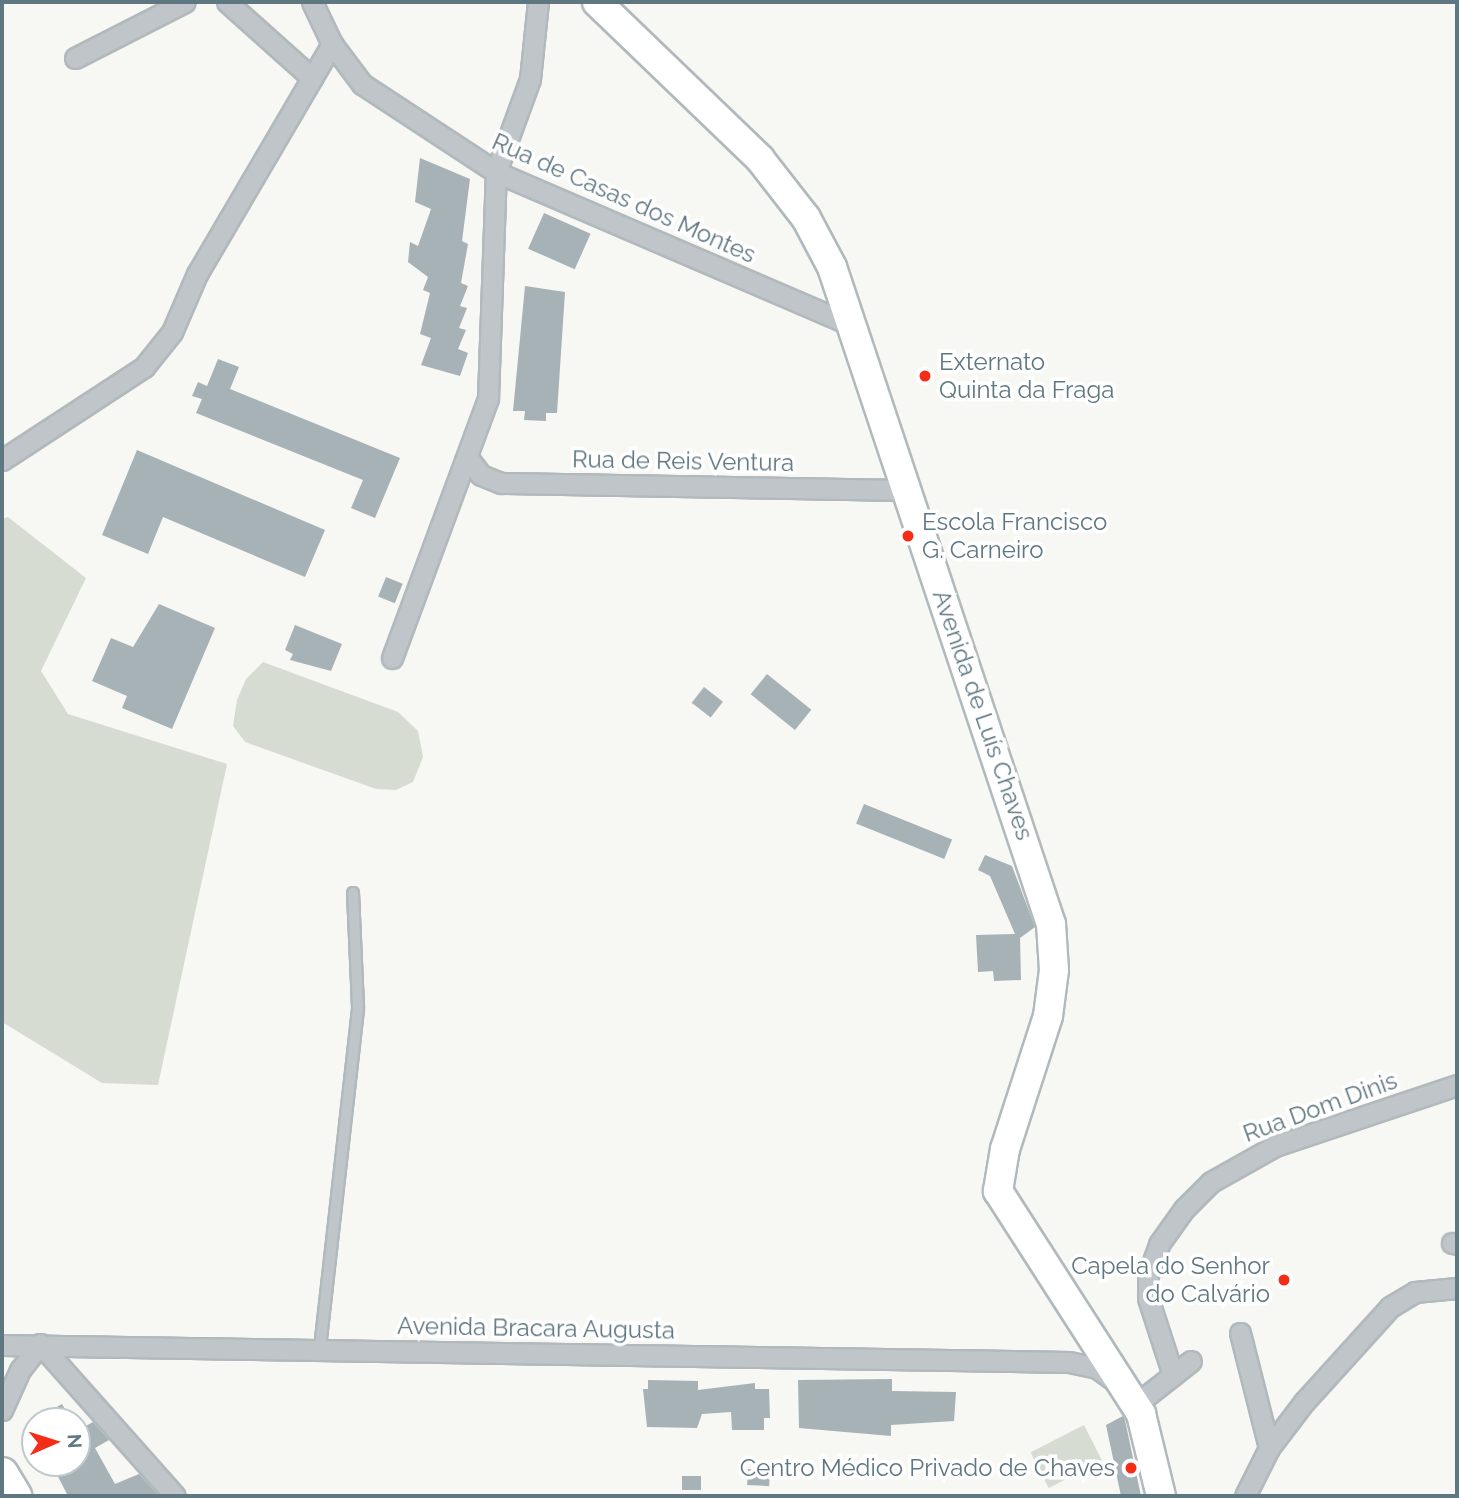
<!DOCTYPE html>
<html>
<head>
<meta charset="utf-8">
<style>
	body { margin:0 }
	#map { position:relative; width:1459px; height:1498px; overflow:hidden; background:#f7f7f3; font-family:Raleway,sans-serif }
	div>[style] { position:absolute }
	.green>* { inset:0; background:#d7dcd2; transform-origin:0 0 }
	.building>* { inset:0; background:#a6b2b6; transform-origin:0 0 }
	.roads { filter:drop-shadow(2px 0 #b1b9bd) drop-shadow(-2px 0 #b1b9bd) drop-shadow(0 2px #b1b9bd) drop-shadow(0 -2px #b1b9bd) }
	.service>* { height:10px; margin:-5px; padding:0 5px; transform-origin:5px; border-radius:5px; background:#bfc5c8 }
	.minor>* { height:19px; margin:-9.5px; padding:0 9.5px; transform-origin:9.5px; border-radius:9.5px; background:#bfc5c8 }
	.secondary>* { height:28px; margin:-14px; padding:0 14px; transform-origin:14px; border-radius:14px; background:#fff }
	.primary>* { height:32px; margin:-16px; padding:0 16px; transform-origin:16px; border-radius:16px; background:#fff }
	.dots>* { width:19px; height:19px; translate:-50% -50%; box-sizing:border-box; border:4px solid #fff; border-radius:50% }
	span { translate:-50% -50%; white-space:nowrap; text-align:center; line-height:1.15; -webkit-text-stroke:7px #fff; paint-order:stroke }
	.street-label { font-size:24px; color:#5f7781 }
	.poi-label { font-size:24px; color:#5f7781 }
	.left { translate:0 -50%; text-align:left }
	.right { translate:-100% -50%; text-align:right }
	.frame { position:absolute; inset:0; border:4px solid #5f7781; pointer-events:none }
	.north { position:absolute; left:21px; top:1407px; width:70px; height:70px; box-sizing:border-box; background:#fff; border:2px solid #bfc9cd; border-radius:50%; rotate:87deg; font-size:19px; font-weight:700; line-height:28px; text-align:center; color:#5f7781 }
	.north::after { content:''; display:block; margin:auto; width:24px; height:32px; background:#f42d17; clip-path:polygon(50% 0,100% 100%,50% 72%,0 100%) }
</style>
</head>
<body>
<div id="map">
	<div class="green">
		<i style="clip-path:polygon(8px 517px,86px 578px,41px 671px,68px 714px,227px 764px,158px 1085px,102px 1083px,2px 1022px,2px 519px)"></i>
		<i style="clip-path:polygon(263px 662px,398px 712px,418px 731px,423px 757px,413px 782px,396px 790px,376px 789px,245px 742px,233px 726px,237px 700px,246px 679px)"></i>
		<i style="left:1084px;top:1425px;width:40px;height:60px;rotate:63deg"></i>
	</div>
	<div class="building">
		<i style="clip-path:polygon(420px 158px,470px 179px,462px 241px,468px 244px,461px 283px,468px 286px,460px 306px,467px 308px,459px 328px,466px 330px,458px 349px,468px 353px,460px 376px,421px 365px,431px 338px,420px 334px,430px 293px,423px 290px,428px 277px,408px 262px,410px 242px,418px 246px,431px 209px,415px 202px)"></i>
		<i style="left:544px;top:213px;width:51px;height:39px;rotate:24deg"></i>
		<i style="clip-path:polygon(525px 286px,565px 292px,557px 413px,546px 413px,546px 421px,524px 420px,525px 411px,513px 411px)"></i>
		<i style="clip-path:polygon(218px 359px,239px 367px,230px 389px,400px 458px,375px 518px,351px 508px,363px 480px,196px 413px,202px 399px,192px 396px,198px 382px,207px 386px)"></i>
		<i style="clip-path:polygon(137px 450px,325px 530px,305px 577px,163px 517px,148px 554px,102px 535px)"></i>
		<i style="left:386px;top:577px;width:18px;height:21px;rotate:22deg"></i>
		<i style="clip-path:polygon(159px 604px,215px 628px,172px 729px,122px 708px,127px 696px,92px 681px,111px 638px,133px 647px)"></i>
		<i style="clip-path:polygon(295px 625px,342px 644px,331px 671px,290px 660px,293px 654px,285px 650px)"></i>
		<i style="left:767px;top:674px;width:57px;height:26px;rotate:39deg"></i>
		<i style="left:704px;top:687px;width:24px;height:20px;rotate:38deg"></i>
		<i style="left:864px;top:804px;width:95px;height:21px;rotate:22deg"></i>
		<i style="clip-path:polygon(985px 855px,1012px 866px,1035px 927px,1020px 938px,1021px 980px,994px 981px,993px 971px,978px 972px,976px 935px,1015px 934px,990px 876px,978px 870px)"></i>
		<i style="clip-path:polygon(892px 1379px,892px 1391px,956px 1392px,954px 1421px,891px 1425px,891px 1436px,799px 1428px,798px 1380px)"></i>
		<i style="clip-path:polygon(648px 1380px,698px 1381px,698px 1390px,755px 1383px,755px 1389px,769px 1389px,770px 1418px,764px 1418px,764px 1430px,732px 1430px,731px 1412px,702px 1414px,697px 1428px,647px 1427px,643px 1389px,648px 1389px)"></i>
		<i style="clip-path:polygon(62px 1404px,72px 1421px,32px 1421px)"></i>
		<i style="clip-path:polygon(1123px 1416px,1125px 1420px,1141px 1496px,1121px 1496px,1106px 1425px)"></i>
		<i style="clip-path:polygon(93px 1422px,109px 1440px,95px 1448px,115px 1484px,139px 1474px,159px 1496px,68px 1496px,51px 1463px,77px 1463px,77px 1431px)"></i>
		<i style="left:748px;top:1469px;width:22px;height:16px;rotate:3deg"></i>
		<i style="left:682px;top:1476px;width:19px;height:14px"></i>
	</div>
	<div class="roads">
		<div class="service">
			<i style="left:320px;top:1348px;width:343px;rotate:-83.6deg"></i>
			<i style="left:358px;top:1007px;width:114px;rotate:-92.5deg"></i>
		</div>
		<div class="minor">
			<i style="left:227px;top:2px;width:114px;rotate:41.8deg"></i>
			<i style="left:312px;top:2px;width:47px;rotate:64.5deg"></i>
			<i style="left:332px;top:44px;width:50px;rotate:53.1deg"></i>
			<i style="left:362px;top:84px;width:160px;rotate:33.3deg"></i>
			<i style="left:496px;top:172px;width:387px;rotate:23.3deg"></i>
			<i style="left:75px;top:58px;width:123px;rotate:-27deg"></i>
			<i style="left:468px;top:458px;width:21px;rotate:53deg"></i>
			<i style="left:481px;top:475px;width:22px;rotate:22deg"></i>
			<i style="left:501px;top:483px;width:407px;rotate:1deg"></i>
			<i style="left:2px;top:460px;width:170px;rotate:-33.2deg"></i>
			<i style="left:144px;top:367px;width:45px;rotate:-51.3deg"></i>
			<i style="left:172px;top:332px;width:63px;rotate:-66.7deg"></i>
			<i style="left:197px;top:274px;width:267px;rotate:-59.6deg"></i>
			<i style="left:392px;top:658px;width:277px;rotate:-69.7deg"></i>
			<i style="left:488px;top:398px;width:226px;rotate:-88deg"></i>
			<i style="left:496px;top:172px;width:99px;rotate:-69.9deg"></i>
			<i style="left:530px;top:79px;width:77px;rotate:-84.1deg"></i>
			<i style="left:1452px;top:1243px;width:5px;rotate:11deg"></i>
			<i style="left:1240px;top:1333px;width:119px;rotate:75.8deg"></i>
			<i style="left:2px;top:1345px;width:1067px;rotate:0.91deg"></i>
			<i style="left:1069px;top:1362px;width:29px;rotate:12deg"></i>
			<i style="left:1097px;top:1368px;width:24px;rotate:36deg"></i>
			<i style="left:1173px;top:1375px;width:81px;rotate:-108deg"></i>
			<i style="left:1148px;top:1298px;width:23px;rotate:-90deg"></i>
			<i style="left:1148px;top:1275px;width:33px;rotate:-70deg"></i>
			<i style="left:1159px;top:1244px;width:43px;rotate:-54.5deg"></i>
			<i style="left:1184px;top:1209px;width:38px;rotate:-45deg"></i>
			<i style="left:1211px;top:1182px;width:73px;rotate:-29.4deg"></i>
			<i style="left:1275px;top:1146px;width:192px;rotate:-18.5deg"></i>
			<i style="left:1135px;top:1405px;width:71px;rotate:-38.2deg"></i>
			<i style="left:2px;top:1410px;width:44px;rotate:-65.8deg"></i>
			<i style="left:20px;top:1370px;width:33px;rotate:-52deg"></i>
			<i style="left:40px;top:1344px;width:203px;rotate:48.4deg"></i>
			<i style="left:1245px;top:1496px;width:54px;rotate:-63.4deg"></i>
			<i style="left:1269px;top:1448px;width:58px;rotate:-52.7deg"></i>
			<i style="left:1304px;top:1402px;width:128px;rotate:-47.8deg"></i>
			<i style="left:1390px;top:1307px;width:29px;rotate:-31deg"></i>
			<i style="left:1415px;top:1292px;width:42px;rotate:-5.4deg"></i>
		</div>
		<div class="secondary">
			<i style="left:597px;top:2px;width:226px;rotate:43.9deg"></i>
			<i style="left:760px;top:159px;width:75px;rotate:52.1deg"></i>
			<i style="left:806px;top:218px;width:55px;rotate:62deg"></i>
			<i style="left:832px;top:267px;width:693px;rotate:71.57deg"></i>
			<i style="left:1051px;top:924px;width:46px;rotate:86.3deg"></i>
			<i style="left:1054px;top:970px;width:46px;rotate:97.4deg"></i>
			<i style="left:1048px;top:1016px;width:140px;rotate:107.9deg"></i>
			<i style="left:1005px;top:1149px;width:43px;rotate:99.5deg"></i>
			<i style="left:998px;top:1191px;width:265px;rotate:57.3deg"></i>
			<i style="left:1141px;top:1414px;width:84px;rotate:76.3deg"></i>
		</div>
		<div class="primary">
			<i style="left:2px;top:1474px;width:26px;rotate:59deg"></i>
		</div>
	</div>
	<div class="dots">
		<i style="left:925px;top:376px;background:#f42d17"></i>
		<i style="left:908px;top:536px;background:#f42d17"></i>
		<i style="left:1284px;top:1280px;background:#f42d17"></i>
		<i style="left:1131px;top:1468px;background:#f42d17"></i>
	</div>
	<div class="street-label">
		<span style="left:624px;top:198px;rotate:24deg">Rua de Casas dos Montes</span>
		<span style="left:683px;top:461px;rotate:1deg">Rua de Reis Ventura</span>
		<span style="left:983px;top:715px;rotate:71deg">Avenida de Luís Chaves</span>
		<span style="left:1320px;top:1107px;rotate:-20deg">Rua Dom Dinis</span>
		<span style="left:536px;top:1328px;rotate:1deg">Avenida Bracara Augusta</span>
	</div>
	<div class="poi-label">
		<span class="left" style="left:939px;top:376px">Externato<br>Quinta da Fraga</span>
		<span class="left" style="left:922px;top:536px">Escola Francisco<br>G. Carneiro</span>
		<span class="right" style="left:1270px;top:1280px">Capela do Senhor<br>do Calvário</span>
		<span class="right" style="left:1115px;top:1468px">Centro Médico Privado de Chaves</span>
	</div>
	<div class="frame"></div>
	<div class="north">N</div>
</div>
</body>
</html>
